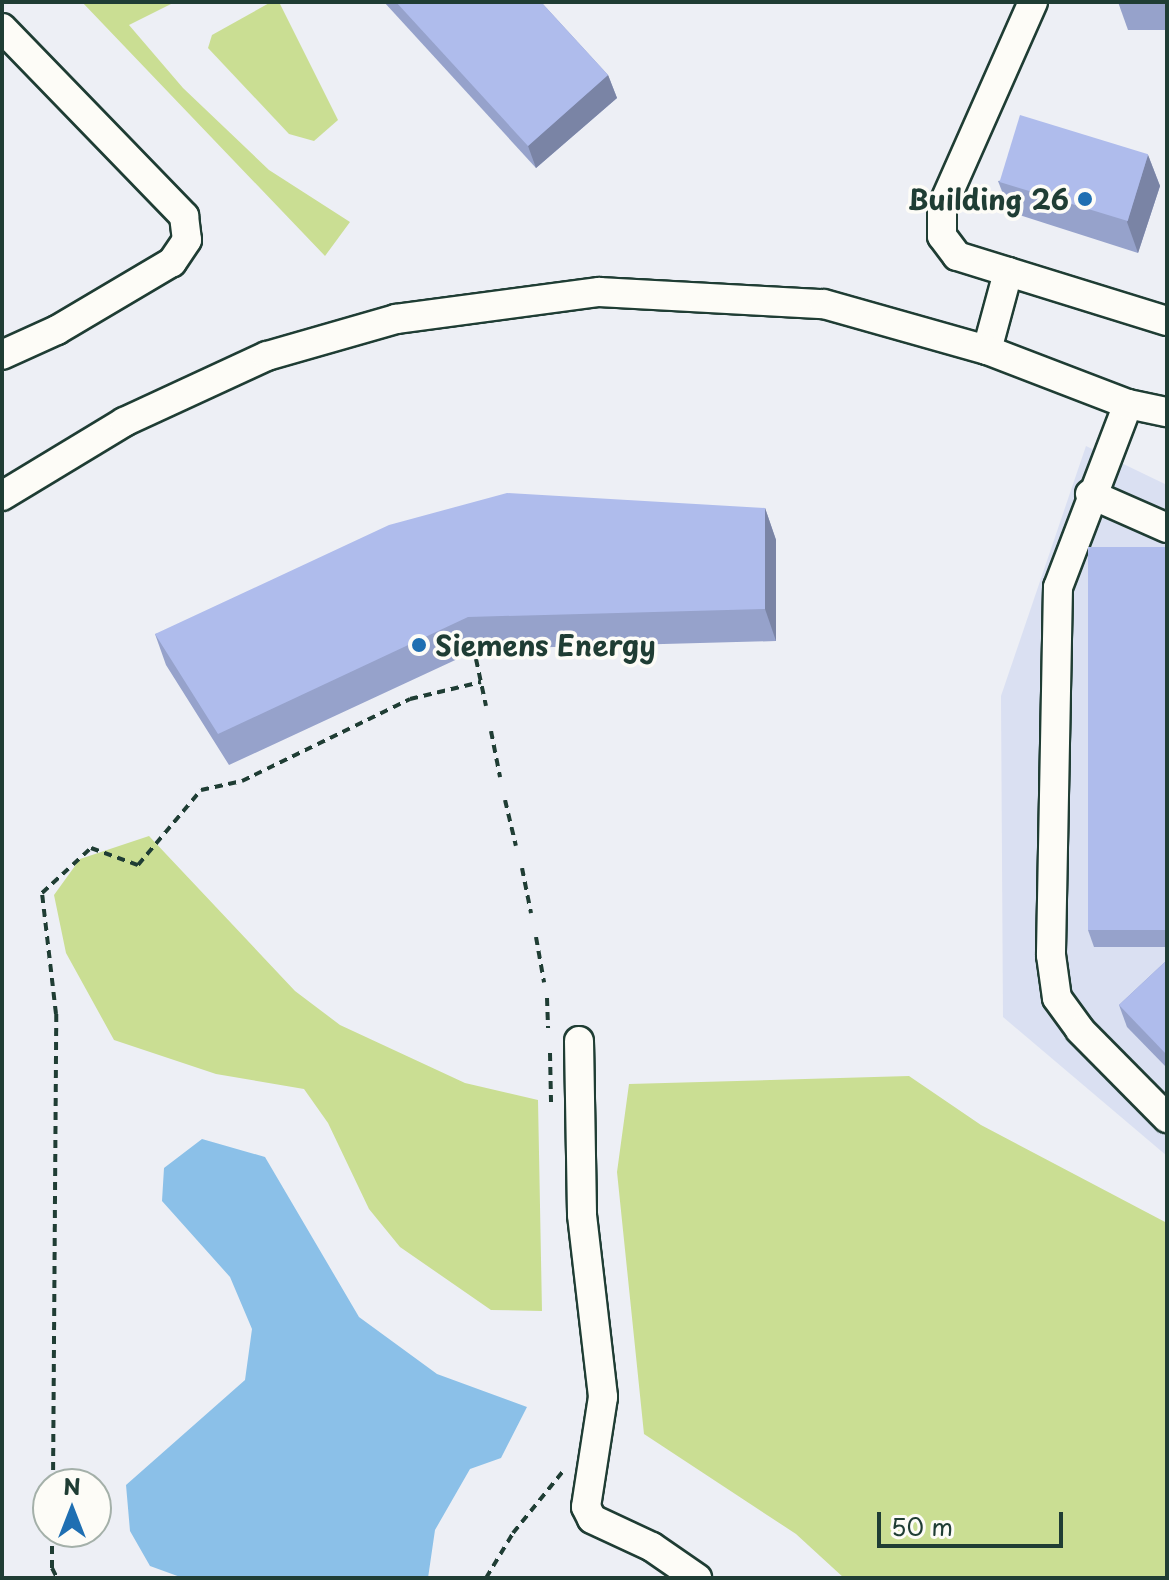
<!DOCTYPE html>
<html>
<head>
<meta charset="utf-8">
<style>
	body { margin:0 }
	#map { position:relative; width:1169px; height:1580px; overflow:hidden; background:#edeff5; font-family:"Playpen Sans",sans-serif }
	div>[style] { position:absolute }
	.built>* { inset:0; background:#dae0f2 }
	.green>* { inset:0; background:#cade93 }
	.water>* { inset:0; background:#8bc0e8 }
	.path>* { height:4px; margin-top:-2px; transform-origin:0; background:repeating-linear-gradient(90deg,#1f3d34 0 8px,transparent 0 14px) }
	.roads { filter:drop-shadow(2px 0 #1f3d34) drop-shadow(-2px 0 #1f3d34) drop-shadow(0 2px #1f3d34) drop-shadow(0 -2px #1f3d34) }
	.minor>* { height:28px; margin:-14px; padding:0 14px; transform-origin:14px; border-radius:14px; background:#fdfcf7 }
	.wall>* { inset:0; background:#96a2cb }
	.shaded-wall>* { inset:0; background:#7a84a5 }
	.building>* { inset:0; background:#afbcec; transform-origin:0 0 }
	.dots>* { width:22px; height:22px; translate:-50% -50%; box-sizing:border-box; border:4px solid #fdfcf7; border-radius:50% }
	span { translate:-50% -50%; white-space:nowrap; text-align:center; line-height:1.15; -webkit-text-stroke:7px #fdfcf7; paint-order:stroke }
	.poi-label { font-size:28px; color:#1f3d34; font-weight:700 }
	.right { translate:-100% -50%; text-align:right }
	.left { translate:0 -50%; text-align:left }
	.frame { position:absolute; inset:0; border:4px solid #1f3d34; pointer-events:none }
	.north { position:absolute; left:32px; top:1468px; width:80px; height:80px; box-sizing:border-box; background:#fdfcf7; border:2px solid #a4b0a9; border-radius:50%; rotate:0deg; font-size:22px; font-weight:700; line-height:32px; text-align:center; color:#1f3d34 }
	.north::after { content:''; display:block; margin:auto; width:28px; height:36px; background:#1f6fb2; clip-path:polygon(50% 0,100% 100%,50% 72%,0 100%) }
	.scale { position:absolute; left:877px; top:1512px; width:186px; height:36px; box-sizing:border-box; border:4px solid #1f3d34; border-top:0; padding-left:10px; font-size:24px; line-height:28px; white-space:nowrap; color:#1f3d34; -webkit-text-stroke:6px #fdfcf7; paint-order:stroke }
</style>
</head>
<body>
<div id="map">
	<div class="built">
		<i style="clip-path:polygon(1086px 446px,1167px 485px,1167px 1156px,1003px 1017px,1001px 696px)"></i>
	</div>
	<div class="green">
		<i style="clip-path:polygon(82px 2px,175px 2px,129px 25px,183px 88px,269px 170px,350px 222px,325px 256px)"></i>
		<i style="clip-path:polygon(271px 2px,279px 2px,338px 120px,314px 141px,289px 134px,208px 48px,212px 35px)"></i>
		<i style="clip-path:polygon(149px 836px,295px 991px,340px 1025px,465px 1083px,538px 1100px,542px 1311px,491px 1310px,400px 1247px,369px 1209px,328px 1123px,304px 1089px,216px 1074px,114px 1040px,66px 953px,54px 895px,80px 859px)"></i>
		<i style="clip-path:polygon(909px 1076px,981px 1125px,1167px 1223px,1167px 1578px,844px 1578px,796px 1534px,644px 1434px,617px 1172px,629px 1084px)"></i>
	</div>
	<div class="water">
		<i style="clip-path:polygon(202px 1139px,265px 1157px,359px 1317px,437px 1374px,527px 1407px,501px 1458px,470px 1469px,435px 1530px,428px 1578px,183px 1578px,150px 1566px,130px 1531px,126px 1485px,245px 1380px,252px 1329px,230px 1277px,162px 1201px,164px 1168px)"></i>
	</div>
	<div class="path">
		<i style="left:476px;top:659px;width:48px;rotate:78deg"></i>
		<i style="left:491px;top:731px;width:47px;rotate:78.9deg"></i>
		<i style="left:505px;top:800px;width:47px;rotate:76.6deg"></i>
		<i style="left:522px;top:868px;width:46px;rotate:78.7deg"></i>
		<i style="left:536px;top:937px;width:46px;rotate:79.9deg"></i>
		<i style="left:547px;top:998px;width:30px;rotate:88deg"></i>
		<i style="left:550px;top:1053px;width:49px;rotate:88.8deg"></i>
		<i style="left:53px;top:1484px;width:470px;rotate:-89.6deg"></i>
		<i style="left:56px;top:1014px;width:122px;rotate:-96.6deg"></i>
		<i style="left:42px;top:893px;width:67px;rotate:-42.6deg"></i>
		<i style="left:91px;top:848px;width:50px;rotate:19.9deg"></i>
		<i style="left:138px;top:865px;width:98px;rotate:-50deg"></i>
		<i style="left:201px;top:790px;width:42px;rotate:-12.4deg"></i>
		<i style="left:242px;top:781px;width:187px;rotate:-26deg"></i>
		<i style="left:410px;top:699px;width:73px;rotate:-13.5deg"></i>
		<i style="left:52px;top:1532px;width:36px;rotate:90deg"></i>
		<i style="left:52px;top:1568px;width:11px;rotate:63deg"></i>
		<i style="left:486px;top:1578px;width:52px;rotate:-59deg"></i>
		<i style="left:513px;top:1533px;width:81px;rotate:-51deg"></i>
	</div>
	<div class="roads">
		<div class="minor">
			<i style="left:1033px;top:2px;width:224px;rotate:113.9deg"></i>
			<i style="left:942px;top:207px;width:29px;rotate:90deg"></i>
			<i style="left:942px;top:236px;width:25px;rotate:53deg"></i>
			<i style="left:957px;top:256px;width:220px;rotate:17.2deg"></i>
			<i style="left:2px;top:28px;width:262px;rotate:45.9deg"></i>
			<i style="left:184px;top:216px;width:24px;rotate:83deg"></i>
			<i style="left:187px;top:240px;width:27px;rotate:124deg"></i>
			<i style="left:172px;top:262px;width:134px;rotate:149.4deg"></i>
			<i style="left:57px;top:330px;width:60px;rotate:155.6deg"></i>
			<i style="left:987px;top:350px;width:81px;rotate:-74.9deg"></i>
			<i style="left:1128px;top:404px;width:196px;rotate:110.9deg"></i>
			<i style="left:1058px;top:587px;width:368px;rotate:91.1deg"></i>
			<i style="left:1051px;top:955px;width:43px;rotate:82.1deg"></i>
			<i style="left:1057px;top:998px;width:39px;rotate:54deg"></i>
			<i style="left:1080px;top:1030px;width:124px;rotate:45.3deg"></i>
			<i style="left:1090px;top:494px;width:84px;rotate:23.8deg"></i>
			<i style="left:2px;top:496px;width:143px;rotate:-31.2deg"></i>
			<i style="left:124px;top:422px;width:157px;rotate:-24.8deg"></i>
			<i style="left:267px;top:356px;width:134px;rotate:-16deg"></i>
			<i style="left:396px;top:319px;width:205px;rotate:-7.6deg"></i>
			<i style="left:599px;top:292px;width:225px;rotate:3.1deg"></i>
			<i style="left:824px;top:304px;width:169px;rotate:15.8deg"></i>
			<i style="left:987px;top:350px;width:151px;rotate:21deg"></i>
			<i style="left:1128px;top:404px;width:40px;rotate:12deg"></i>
			<i style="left:579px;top:1041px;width:174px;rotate:89deg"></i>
			<i style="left:582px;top:1215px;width:183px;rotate:83.4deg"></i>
			<i style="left:603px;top:1397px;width:111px;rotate:98.8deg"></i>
			<i style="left:586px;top:1507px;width:13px;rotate:63deg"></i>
			<i style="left:592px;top:1519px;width:66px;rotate:25deg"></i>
			<i style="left:652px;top:1547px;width:55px;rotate:34.6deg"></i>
		</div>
	</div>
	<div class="wall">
		<i style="clip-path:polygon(384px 2px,541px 2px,608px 75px,617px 98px,536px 168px)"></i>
		<i style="clip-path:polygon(1118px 2px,1167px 2px,1167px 30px,1128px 30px)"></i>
		<i style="clip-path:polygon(1148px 155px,1160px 186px,1138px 253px,1010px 212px,998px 181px)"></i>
		<i style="clip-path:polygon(765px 508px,776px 540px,776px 641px,479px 649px,229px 765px,166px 665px,155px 634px)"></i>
		<i style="clip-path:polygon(1167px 547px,1167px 947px,1094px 947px,1088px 930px)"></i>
		<i style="clip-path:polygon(1167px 960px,1167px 1068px,1127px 1027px,1119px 1005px)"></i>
	</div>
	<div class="shaded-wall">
		<i style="clip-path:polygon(608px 75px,617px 98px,536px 168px,528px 146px)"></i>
		<i style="clip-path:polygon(1148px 155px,1160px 186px,1138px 253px,1127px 222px)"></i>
		<i style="clip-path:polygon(765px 508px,776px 540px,776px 641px,765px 609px)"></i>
	</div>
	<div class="building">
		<i style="clip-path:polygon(396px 2px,541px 2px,608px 75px,528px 146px)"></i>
		<i style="left:1020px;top:115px;width:134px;height:70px;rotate:17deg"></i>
		<i style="clip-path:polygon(507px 493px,765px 508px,765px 609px,468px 617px,218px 734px,155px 634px,389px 525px)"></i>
		<i style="left:1088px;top:547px;width:79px;height:383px"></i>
		<i style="clip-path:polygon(1167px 960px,1167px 1055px,1119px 1005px)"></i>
	</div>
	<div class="dots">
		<i style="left:1085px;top:199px;background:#1f6fb2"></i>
		<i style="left:419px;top:645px;background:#1f6fb2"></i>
	</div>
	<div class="poi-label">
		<span class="right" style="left:1069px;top:199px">Building 26</span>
		<span class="left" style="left:435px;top:645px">Siemens Energy</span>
	</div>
	<div class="frame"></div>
	<div class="north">N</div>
	<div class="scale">50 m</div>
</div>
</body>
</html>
